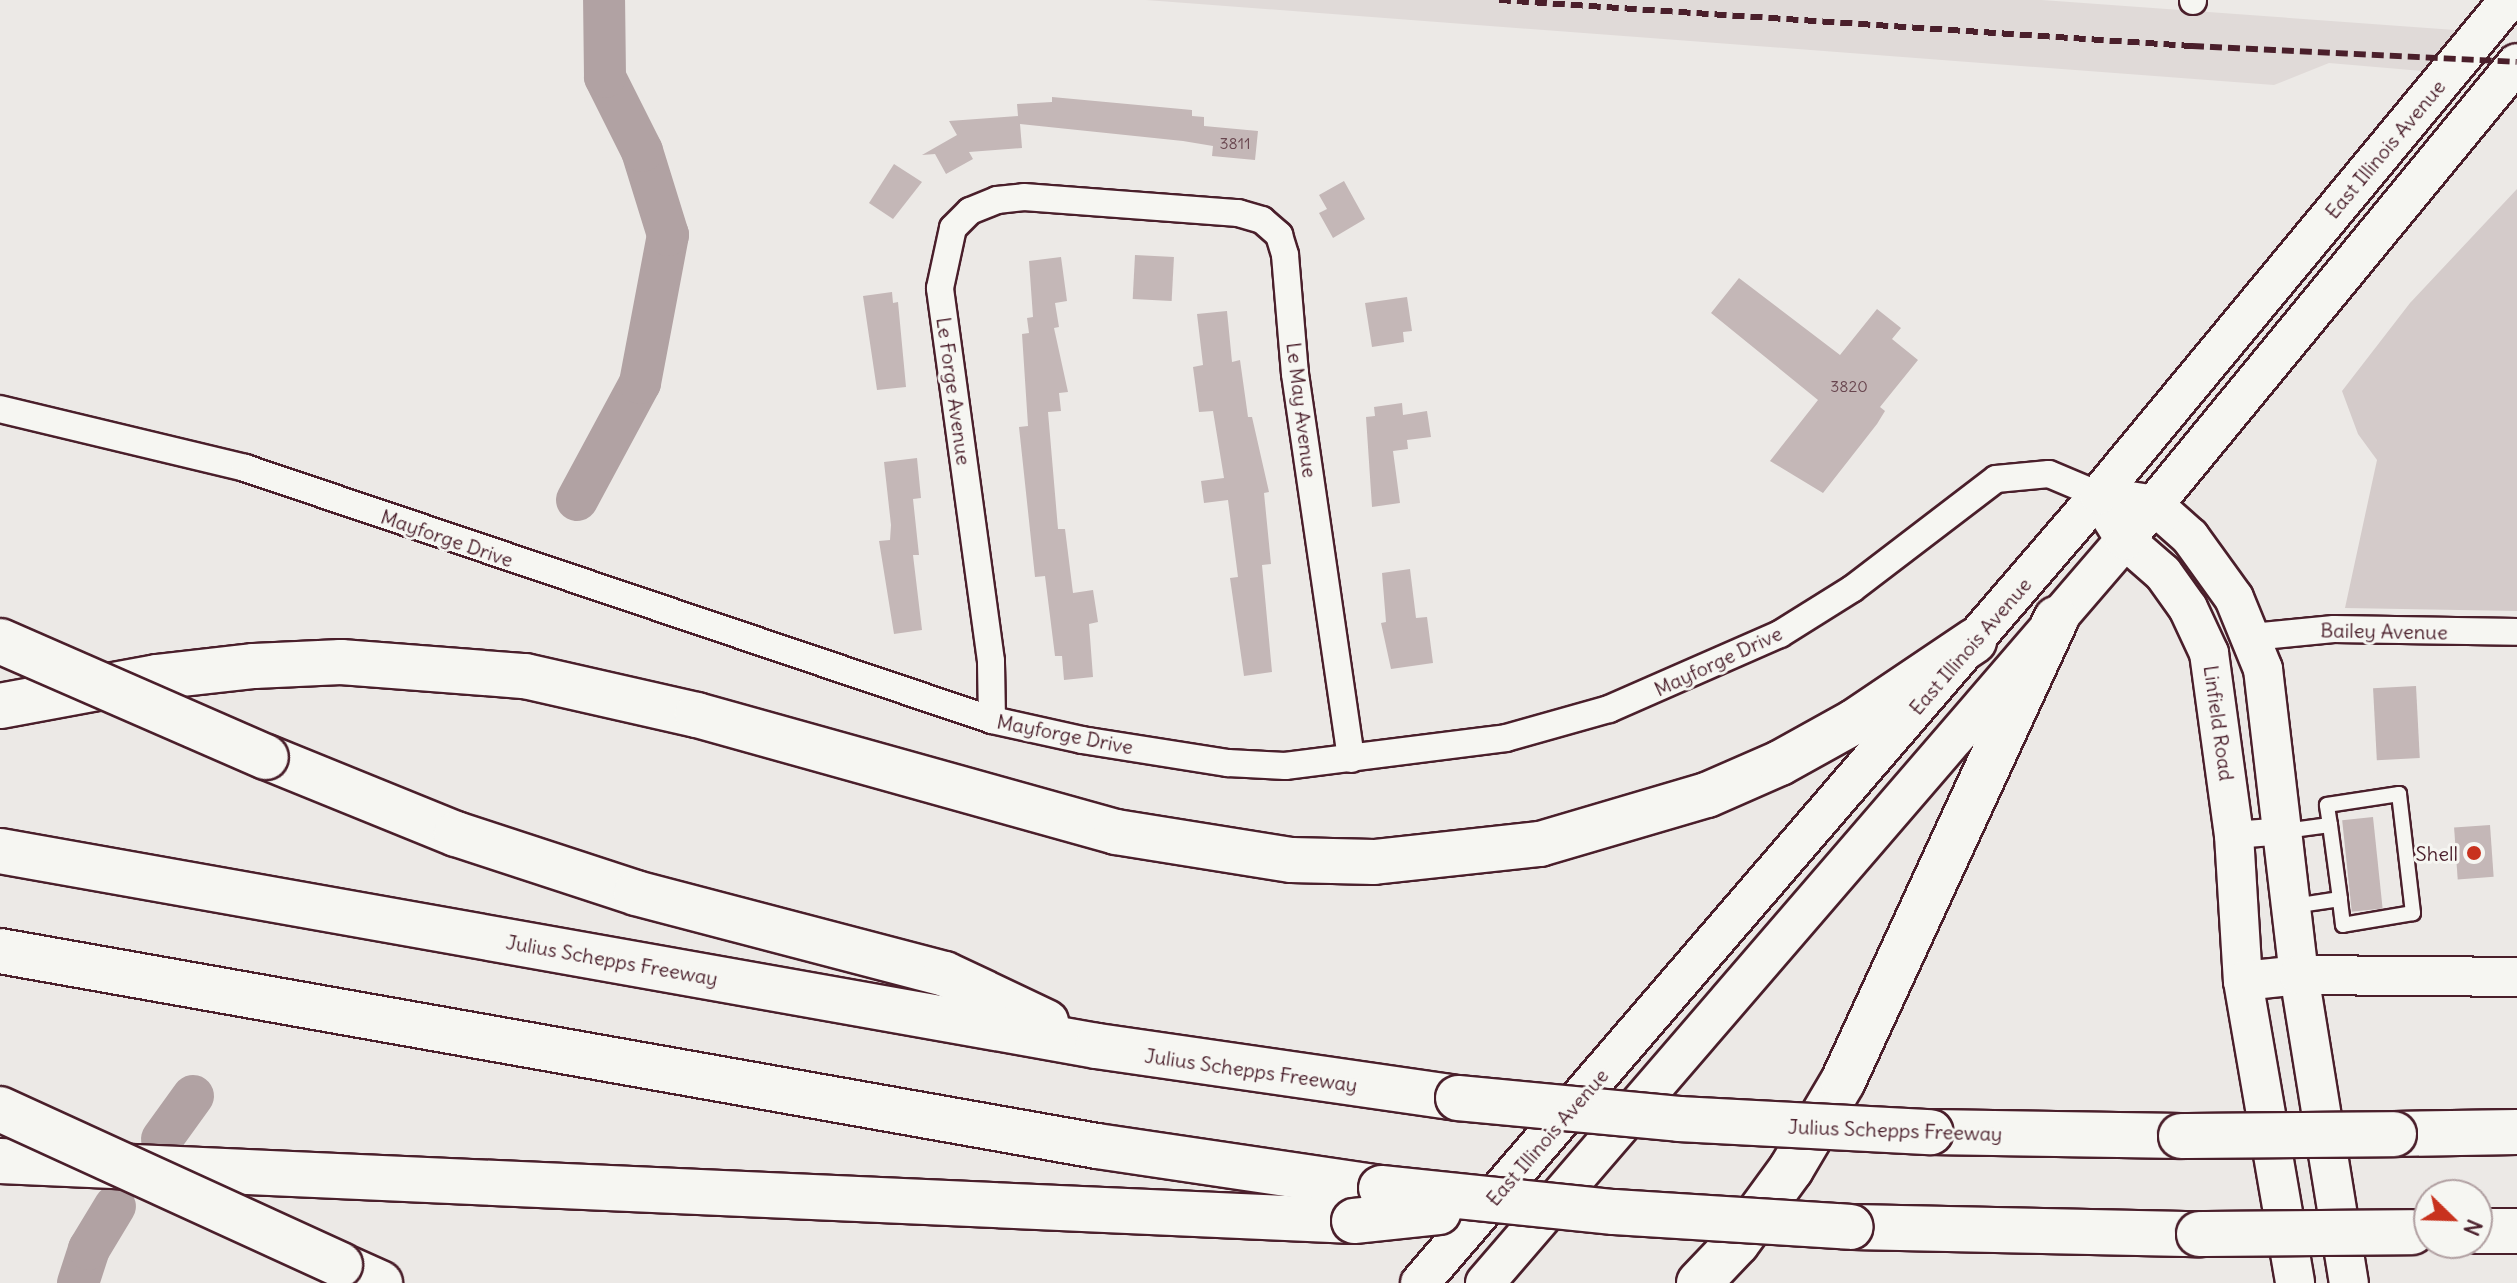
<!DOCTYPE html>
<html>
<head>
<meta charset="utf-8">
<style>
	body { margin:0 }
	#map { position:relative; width:2517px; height:1283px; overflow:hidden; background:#ece9e6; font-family:Delius,sans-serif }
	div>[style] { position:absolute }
	.built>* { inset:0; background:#e0dad8 }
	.green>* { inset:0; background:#d4cbca }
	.river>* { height:42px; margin:-21px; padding:0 21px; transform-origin:21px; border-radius:21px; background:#b1a2a3 }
	.building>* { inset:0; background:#c4b7b7; transform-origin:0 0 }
	.roads { filter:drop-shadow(2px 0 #4a1f2b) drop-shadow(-2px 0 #4a1f2b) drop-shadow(0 2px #4a1f2b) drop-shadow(0 -2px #4a1f2b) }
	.service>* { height:14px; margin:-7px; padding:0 7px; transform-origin:7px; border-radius:7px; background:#f6f6f2 }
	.minor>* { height:26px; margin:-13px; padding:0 13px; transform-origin:13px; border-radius:13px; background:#f6f6f2 }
	.secondary>* { height:38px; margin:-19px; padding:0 19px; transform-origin:19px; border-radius:19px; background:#f6f6f2 }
	.motorway>* { height:44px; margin:-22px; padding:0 22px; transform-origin:22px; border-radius:22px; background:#f6f6f2 }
	.rail>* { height:6px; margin-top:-3px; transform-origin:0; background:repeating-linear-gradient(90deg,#4a1f2b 0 12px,transparent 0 18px) }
	.bridges { filter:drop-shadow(2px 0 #4a1f2b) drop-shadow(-2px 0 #4a1f2b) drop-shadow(0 2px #4a1f2b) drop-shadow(0 -2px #4a1f2b) }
	.motorway-bridge>* { height:44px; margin:-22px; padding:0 22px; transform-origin:22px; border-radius:22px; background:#f6f6f2 }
	.dots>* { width:22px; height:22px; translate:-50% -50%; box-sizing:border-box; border:4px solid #f6f6f2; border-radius:50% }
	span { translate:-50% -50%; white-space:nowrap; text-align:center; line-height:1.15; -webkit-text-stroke:6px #f6f6f2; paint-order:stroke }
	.number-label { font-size:16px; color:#68454e }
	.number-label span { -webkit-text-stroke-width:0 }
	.street-label { font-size:20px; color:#4a1f2b }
	.poi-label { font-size:20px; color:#4a1f2b }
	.right { translate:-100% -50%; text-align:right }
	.north { position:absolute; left:2413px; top:1179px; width:80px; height:80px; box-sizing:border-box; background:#f6f6f2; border:2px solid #b1a0a2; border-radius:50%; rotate:113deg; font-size:22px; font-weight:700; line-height:32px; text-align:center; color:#4a1f2b }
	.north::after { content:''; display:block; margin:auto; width:28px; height:36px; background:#c8321e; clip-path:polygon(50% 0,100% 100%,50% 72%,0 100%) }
</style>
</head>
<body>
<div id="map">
	<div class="built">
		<i style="clip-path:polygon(1146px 0,2042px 0,2455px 30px,2434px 72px,2329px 63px,2274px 85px)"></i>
	</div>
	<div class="green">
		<i style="clip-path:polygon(2517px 189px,2517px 611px,2345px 608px,2377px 460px,2358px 434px,2342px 391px,2410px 303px)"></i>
	</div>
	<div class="river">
		<i style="left:577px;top:500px;width:133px;rotate:-61.7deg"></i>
		<i style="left:640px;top:383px;width:151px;rotate:-79.3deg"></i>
		<i style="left:668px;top:235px;width:88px;rotate:-107.2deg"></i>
		<i style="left:642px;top:151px;width:83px;rotate:-116.6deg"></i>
		<i style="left:605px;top:77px;width:77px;rotate:-90.7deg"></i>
		<i style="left:162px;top:1139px;width:53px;rotate:-54.2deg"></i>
		<i style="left:78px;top:1283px;width:36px;rotate:-72deg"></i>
		<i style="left:89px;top:1249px;width:50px;rotate:-58.8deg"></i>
	</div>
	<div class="building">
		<i style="clip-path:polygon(1052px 97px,1192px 110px,1192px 116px,1204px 117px,1204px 126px,1258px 131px,1255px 160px,1212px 156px,1213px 146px,1183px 141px,1020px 124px,1022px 148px,969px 152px,973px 159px,946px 174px,935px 154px,922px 155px,957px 135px,949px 121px,1018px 116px,1017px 104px,1052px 102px)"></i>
		<i style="clip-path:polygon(894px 164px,922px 182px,893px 219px,869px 203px)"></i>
		<i style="clip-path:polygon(1344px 181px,1365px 219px,1333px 238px,1319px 213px,1327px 209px,1319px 195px)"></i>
		<i style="left:1135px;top:255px;width:39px;height:44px;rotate:3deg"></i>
		<i style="clip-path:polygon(1061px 257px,1067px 301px,1055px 303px,1059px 327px,1054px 328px,1068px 392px,1059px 393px,1061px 411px,1048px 412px,1058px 529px,1065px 529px,1073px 593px,1093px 590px,1098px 622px,1089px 624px,1093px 677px,1064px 680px,1062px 656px,1055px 656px,1045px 576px,1035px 577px,1019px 427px,1028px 426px,1022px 334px,1029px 333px,1027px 318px,1033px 317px,1029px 261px)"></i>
		<i style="clip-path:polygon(1739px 278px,1840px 355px,1877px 309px,1901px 328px,1892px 339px,1918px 360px,1880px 407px,1885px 411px,1877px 424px,1823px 493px,1770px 461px,1818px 400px,1711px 313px)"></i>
		<i style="clip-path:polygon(892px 292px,893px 303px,898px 302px,906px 387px,877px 390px,863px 296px)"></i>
		<i style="clip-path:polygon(1407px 297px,1412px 331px,1403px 332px,1404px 342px,1372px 347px,1365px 303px)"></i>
		<i style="clip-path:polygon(1227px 311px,1232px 362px,1240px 360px,1248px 417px,1252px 417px,1269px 492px,1264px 493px,1271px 564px,1262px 565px,1272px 672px,1244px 676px,1230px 578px,1238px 577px,1228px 500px,1204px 503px,1201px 481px,1224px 478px,1213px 411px,1199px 412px,1193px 367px,1203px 365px,1197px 314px)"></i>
		<i style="clip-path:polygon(1402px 403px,1403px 415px,1427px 411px,1431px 437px,1407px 440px,1408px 449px,1393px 451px,1400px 503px,1372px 507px,1366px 417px,1375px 416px,1374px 407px)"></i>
		<i style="clip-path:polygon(917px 458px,921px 498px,913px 499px,919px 555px,913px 555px,922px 630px,894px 634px,879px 541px,890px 540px,891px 525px,884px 462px)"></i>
		<i style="clip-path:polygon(1410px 569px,1416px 618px,1427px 617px,1433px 663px,1391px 669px,1381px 623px,1386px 622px,1382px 573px)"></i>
		<i style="left:2416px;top:686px;width:72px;height:43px;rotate:87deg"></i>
		<i style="left:2373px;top:817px;width:92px;height:31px;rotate:84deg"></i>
		<i style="left:2490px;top:825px;width:52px;height:36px;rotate:86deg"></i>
	</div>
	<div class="roads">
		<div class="service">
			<i style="left:2330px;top:825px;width:75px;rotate:82.3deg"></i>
			<i style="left:2285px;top:831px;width:45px;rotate:-7.6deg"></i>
			<i style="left:2330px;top:825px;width:20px;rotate:-99deg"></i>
			<i style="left:2327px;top:805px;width:73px;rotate:-8.7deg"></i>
			<i style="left:2399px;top:794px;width:120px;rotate:83.3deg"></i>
			<i style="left:2413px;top:913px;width:71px;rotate:170.3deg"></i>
			<i style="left:2343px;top:925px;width:26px;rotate:-97deg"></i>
			<i style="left:2340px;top:899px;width:48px;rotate:171.5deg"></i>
		</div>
		<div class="minor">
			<i style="left:2193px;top:0;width:1px;rotate:90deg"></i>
			<i style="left:0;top:409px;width:252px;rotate:13.5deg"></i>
			<i style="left:245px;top:468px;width:788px;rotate:18.64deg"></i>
			<i style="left:992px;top:720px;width:92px;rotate:12.5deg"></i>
			<i style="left:1082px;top:740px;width:148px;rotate:9deg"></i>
			<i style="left:1228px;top:763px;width:57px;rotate:3deg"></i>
			<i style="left:1285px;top:766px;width:223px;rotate:-7.2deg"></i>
			<i style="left:1506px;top:738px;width:107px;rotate:-15.7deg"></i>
			<i style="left:1609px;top:709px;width:187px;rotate:-23.7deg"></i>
			<i style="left:1780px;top:634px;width:85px;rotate:-32deg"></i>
			<i style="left:1852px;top:589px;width:181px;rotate:-37.4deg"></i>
			<i style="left:1996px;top:479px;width:53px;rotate:-5.4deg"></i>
			<i style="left:2049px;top:474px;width:54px;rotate:22.8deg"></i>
			<i style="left:2252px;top:637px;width:82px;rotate:-5.6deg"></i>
			<i style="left:2334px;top:629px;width:183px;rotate:0.9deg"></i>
			<i style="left:992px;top:720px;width:59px;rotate:-91deg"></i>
			<i style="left:991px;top:661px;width:376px;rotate:-97.8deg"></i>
			<i style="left:940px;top:288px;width:61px;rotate:-77.8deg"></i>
			<i style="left:953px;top:228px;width:24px;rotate:-45deg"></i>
			<i style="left:970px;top:211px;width:29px;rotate:-22deg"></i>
			<i style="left:997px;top:200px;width:27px;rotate:-6deg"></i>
			<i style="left:1024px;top:197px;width:215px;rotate:4.3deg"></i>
			<i style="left:1238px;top:213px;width:25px;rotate:16deg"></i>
			<i style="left:1262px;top:220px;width:23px;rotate:41deg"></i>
			<i style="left:1279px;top:235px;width:21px;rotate:73deg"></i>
			<i style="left:1285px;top:255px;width:119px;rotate:85.2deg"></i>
			<i style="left:1295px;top:374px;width:389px;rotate:81.7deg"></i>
			<i style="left:2234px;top:835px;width:51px;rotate:-4.5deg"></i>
		</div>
		<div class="secondary">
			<i style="left:2130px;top:501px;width:24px;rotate:9deg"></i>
			<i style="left:2154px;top:505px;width:48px;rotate:41.6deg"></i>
			<i style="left:2190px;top:537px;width:75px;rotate:54.2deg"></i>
			<i style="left:2234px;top:598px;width:77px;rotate:67.8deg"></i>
			<i style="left:2263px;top:669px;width:308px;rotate:83.3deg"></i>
			<i style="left:2299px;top:975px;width:312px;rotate:80.8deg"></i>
			<i style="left:2112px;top:519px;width:25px;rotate:58deg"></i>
			<i style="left:2125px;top:540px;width:50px;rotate:41deg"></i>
			<i style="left:2163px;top:573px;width:43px;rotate:54.5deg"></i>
			<i style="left:2188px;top:608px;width:50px;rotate:65deg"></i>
			<i style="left:2209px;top:653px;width:184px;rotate:82.2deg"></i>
			<i style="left:2234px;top:835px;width:146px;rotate:86.5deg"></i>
			<i style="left:2243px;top:981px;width:306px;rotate:80.2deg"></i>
			<i style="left:2243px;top:981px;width:56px;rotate:-6.1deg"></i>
			<i style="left:2299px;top:975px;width:218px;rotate:0.5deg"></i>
			<i style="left:1420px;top:1283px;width:1040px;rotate:-49.25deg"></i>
			<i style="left:2099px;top:495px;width:643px;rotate:-50.37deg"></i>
			<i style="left:1485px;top:1283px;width:981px;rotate:-49.26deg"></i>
			<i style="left:2125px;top:540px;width:617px;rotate:-50.59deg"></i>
		</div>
		<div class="motorway">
			<i style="left:0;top:706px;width:159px;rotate:-10.5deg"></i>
			<i style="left:156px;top:677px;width:99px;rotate:-6.4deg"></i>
			<i style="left:254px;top:666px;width:87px;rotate:-2.6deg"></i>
			<i style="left:341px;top:662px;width:185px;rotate:4.4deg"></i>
			<i style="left:525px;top:676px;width:176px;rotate:12.8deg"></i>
			<i style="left:697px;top:715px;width:435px;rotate:15.6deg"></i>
			<i style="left:1116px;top:832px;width:177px;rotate:9.1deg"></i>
			<i style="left:1291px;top:860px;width:83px;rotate:1.4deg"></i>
			<i style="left:1374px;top:862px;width:167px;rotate:-6.2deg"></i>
			<i style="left:1540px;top:844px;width:174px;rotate:-16.4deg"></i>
			<i style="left:1707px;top:795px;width:80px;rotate:-23.7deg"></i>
			<i style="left:1780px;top:763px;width:85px;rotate:-29deg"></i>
			<i style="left:1854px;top:722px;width:145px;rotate:-34deg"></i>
			<i style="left:266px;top:757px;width:205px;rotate:22.1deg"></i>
			<i style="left:456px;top:834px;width:189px;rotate:18.1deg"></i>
			<i style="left:636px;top:893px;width:319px;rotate:14.7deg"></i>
			<i style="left:945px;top:974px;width:112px;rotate:25.4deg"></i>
			<i style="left:0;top:851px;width:1114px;rotate:10.08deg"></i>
			<i style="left:1097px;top:1046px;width:365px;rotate:8.2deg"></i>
			<i style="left:0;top:951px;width:1114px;rotate:10.08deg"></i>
			<i style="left:1097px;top:1146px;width:287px;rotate:8.4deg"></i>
			<i style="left:1931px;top:1132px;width:250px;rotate:0.9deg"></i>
			<i style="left:2394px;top:1134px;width:123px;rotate:-0.9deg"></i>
			<i style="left:0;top:1161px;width:1355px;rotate:2.54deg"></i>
			<i style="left:1851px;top:1227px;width:348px;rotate:1.2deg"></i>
			<i style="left:2477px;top:1231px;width:40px"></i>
			<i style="left:340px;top:1265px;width:44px;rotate:24.2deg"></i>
			<i style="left:1699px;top:1283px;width:55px;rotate:-46.5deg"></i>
			<i style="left:1737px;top:1243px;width:92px;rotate:-53.9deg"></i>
			<i style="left:1791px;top:1169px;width:102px;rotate:-59.4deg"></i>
			<i style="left:1843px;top:1081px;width:509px;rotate:-65.25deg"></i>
		</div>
	</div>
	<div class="rail">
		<i style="left:1499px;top:0;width:695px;rotate:3.8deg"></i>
		<i style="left:2192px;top:46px;width:325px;rotate:2.8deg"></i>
	</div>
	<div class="bridges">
		<div class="motorway-bridge">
			<i style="left:0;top:641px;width:290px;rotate:23.6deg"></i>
			<i style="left:1458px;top:1098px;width:222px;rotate:5.4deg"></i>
			<i style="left:1679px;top:1119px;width:252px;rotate:3deg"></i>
			<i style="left:0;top:1109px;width:374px;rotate:24.6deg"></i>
			<i style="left:2181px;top:1136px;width:213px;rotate:-0.5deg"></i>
			<i style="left:1381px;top:1188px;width:234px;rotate:5.9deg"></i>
			<i style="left:1614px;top:1212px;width:237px;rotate:3.6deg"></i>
			<i style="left:1354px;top:1221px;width:85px;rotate:-6deg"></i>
			<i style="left:2199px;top:1234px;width:213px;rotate:-0.5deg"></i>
		</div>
	</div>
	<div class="dots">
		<i style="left:2474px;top:853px;background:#c8321e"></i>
	</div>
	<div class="number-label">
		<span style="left:1235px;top:143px">3811</span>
		<span style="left:1849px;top:386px">3820</span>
	</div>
	<div class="street-label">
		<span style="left:2385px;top:149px;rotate:-50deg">East Illinois Avenue</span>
		<span style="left:954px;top:391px;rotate:82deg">Le Forge Avenue</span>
		<span style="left:1302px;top:410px;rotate:83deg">Le May Avenue</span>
		<span style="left:447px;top:538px;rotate:19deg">Mayforge Drive</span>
		<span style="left:2384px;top:631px;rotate:1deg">Bailey Avenue</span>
		<span style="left:1970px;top:646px;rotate:-49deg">East Illinois Avenue</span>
		<span style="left:1718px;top:661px;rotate:-25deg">Mayforge Drive</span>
		<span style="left:2219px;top:723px;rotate:82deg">Linfield Road</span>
		<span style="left:1065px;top:734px;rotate:11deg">Mayforge Drive</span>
		<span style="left:612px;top:960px;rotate:10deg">Julius Schepps Freeway</span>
		<span style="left:1251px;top:1070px;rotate:8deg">Julius Schepps Freeway</span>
		<span style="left:1895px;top:1130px;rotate:2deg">Julius Schepps Freeway</span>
		<span style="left:1547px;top:1137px;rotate:-49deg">East Illinois Avenue</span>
	</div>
	<div class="poi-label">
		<span class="right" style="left:2458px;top:853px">Shell</span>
	</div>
	<div class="north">N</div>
</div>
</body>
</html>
